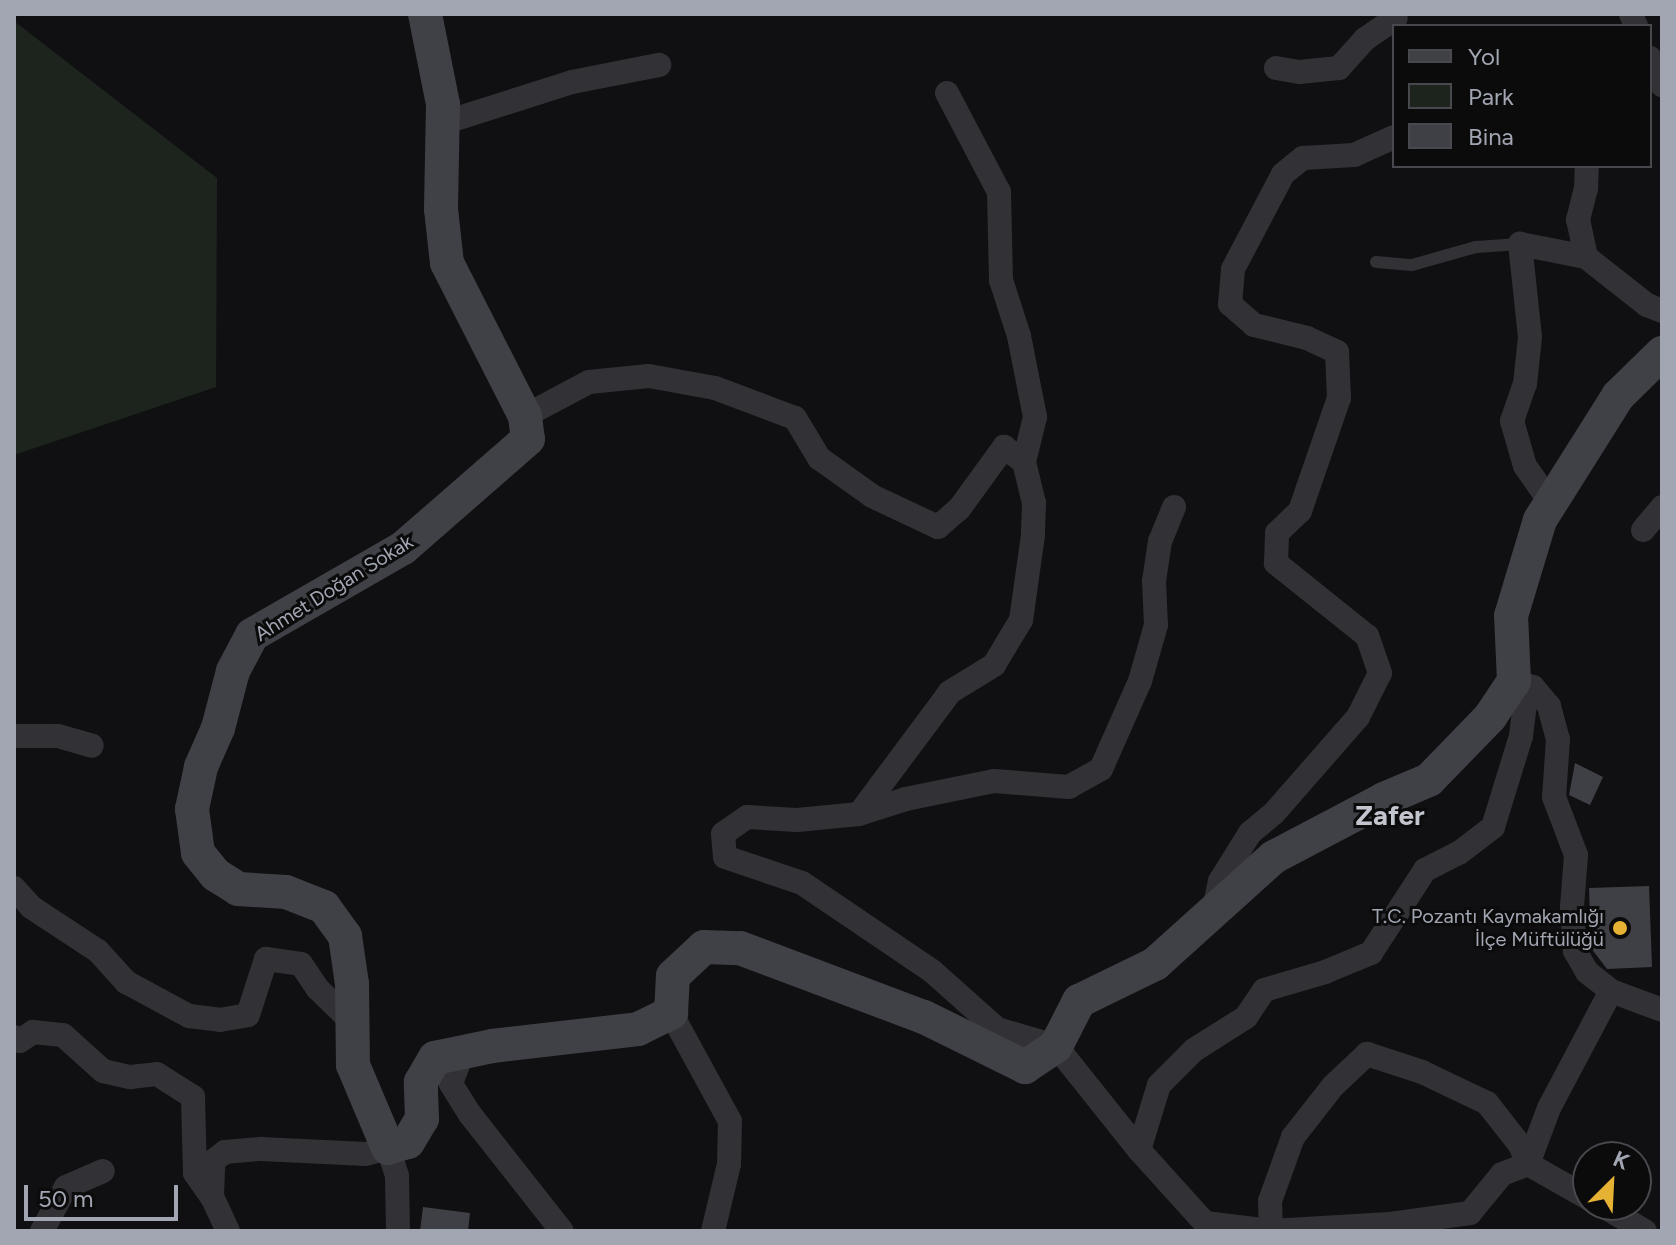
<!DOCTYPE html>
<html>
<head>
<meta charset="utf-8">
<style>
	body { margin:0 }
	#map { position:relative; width:1676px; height:1245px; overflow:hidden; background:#101012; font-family:Figtree,sans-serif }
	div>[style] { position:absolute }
	.green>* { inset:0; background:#1d241e }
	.building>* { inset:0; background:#3f4045 }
	.lane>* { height:12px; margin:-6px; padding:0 6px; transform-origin:6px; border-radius:6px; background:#323236 }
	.street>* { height:24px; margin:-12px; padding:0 12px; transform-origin:12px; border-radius:12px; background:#323236 }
	.secondary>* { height:34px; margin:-17px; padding:0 17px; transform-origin:17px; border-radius:17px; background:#404146 }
	.dots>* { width:22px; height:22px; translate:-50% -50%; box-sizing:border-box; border:4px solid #0b0b0c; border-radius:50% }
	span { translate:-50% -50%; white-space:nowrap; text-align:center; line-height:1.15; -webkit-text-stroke:6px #0b0b0c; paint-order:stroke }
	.street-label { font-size:20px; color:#a2a6b2 }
	.poi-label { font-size:20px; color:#a2a6b2 }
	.right { translate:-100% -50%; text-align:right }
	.district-label { font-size:28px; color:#c3c5ce; font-weight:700 }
	.frame { position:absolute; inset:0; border:16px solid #a2a6b2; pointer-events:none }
	.legend { position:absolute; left:1392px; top:24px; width:260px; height:144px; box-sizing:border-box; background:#0b0b0c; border:2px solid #47494e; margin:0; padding:10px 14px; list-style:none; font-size:24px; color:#a2a6b2 }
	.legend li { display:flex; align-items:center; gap:16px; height:40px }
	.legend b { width:40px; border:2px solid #47494e }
	.north { position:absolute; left:1572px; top:1141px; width:80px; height:80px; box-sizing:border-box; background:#0b0b0c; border:2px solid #47494e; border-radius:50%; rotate:24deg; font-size:22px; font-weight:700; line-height:32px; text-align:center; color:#a2a6b2 }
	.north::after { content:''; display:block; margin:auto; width:28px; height:36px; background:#e6b234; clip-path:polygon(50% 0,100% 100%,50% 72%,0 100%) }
	.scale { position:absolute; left:24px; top:1185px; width:154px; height:36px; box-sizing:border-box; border:4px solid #a2a6b2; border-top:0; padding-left:10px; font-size:24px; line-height:28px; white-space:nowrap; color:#a2a6b2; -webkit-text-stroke:6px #0b0b0c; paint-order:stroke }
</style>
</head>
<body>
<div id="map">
	<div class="green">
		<i style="clip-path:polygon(14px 21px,217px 178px,216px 387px,14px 455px)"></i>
	</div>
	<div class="building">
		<i style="clip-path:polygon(1575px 763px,1603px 777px,1590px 805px,1569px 795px)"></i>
		<i style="clip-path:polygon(1649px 886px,1652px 967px,1607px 969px,1591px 948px,1589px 888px)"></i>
		<i style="clip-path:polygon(423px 1207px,470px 1213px,468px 1231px,420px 1231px)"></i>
	</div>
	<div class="lane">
		<i style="left:1376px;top:262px;width:36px;rotate:5deg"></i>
		<i style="left:1412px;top:265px;width:66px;rotate:-15.7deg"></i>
		<i style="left:1476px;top:247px;width:44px;rotate:-3.9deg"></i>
	</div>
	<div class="street">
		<i style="left:1631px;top:14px;width:13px;rotate:67deg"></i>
		<i style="left:1650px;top:58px;width:30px;rotate:66deg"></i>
		<i style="left:1276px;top:68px;width:23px;rotate:10deg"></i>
		<i style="left:1299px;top:72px;width:40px;rotate:-5.7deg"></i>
		<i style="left:1339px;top:68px;width:39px;rotate:-48deg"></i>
		<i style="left:1365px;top:39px;width:37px;rotate:-34deg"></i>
		<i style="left:947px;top:93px;width:112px;rotate:62.3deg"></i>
		<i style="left:999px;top:192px;width:88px;rotate:88.7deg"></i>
		<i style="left:1001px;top:280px;width:59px;rotate:72.2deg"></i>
		<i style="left:1019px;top:336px;width:83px;rotate:78.8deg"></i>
		<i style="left:1035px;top:417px;width:46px;rotate:103.7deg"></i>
		<i style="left:443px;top:123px;width:135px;rotate:-17.6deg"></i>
		<i style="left:572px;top:82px;width:89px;rotate:-11.1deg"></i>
		<i style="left:1586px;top:257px;width:38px;rotate:-102deg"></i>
		<i style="left:1578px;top:220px;width:32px;rotate:-76deg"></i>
		<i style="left:1586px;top:189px;width:23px;rotate:-88deg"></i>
		<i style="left:525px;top:416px;width:72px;rotate:-28deg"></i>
		<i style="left:589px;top:382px;width:60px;rotate:-5.7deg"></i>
		<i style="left:649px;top:376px;width:67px;rotate:10.3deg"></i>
		<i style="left:715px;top:388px;width:85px;rotate:20.6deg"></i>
		<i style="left:795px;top:418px;width:47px;rotate:59deg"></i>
		<i style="left:819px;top:458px;width:65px;rotate:35.6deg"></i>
		<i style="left:872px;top:496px;width:73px;rotate:25.2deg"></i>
		<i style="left:938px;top:527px;width:28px;rotate:-41deg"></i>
		<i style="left:959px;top:509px;width:77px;rotate:-54deg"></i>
		<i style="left:1004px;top:447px;width:25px;rotate:37deg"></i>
		<i style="left:1024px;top:462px;width:42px;rotate:76.3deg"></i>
		<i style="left:1034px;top:503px;width:32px;rotate:92deg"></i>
		<i style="left:1033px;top:535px;width:86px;rotate:98deg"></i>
		<i style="left:1021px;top:620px;width:52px;rotate:121deg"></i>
		<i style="left:994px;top:665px;width:52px;rotate:148.5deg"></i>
		<i style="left:950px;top:692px;width:152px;rotate:126.7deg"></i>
		<i style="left:1551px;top:503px;width:45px;rotate:-125.1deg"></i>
		<i style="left:1525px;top:466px;width:47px;rotate:-106.1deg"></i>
		<i style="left:1512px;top:421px;width:39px;rotate:-71deg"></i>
		<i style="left:1525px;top:384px;width:47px;rotate:-83.9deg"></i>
		<i style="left:1530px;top:337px;width:94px;rotate:-96.1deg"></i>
		<i style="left:1520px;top:244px;width:67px;rotate:11.1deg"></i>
		<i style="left:1586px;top:257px;width:78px;rotate:38.2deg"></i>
		<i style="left:1647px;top:305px;width:16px;rotate:22deg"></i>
		<i style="left:1174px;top:507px;width:37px;rotate:112deg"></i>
		<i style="left:1160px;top:541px;width:40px;rotate:98.5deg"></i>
		<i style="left:1154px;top:581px;width:44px;rotate:87.4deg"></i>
		<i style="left:1156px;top:625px;width:58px;rotate:105.9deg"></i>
		<i style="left:1140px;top:681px;width:96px;rotate:113.9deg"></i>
		<i style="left:1101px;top:769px;width:37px;rotate:151deg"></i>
		<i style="left:1069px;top:787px;width:75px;rotate:-175.4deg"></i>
		<i style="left:994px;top:781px;width:90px;rotate:168.4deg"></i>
		<i style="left:906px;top:799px;width:49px;rotate:162.3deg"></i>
		<i style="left:859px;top:814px;width:62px;rotate:174.5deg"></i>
		<i style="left:797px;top:820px;width:50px;rotate:-176.6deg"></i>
		<i style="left:747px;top:817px;width:29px;rotate:145deg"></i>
		<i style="left:723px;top:834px;width:23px;rotate:85deg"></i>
		<i style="left:725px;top:857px;width:81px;rotate:18.7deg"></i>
		<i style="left:802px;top:883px;width:157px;rotate:34.1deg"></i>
		<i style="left:932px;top:971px;width:87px;rotate:41.7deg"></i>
		<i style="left:997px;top:1029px;width:61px;rotate:16.1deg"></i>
		<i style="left:1056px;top:1046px;width:133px;rotate:51.4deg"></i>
		<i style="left:1139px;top:1150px;width:98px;rotate:47.9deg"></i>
		<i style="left:1205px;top:1223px;width:66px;rotate:6.9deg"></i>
		<i style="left:1271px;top:1231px;width:119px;rotate:-3.4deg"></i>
		<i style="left:1390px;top:1224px;width:81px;rotate:-7.8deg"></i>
		<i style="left:1470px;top:1213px;width:50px;rotate:-50.6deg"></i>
		<i style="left:1502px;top:1174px;width:28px;rotate:-21deg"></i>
		<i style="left:1528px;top:1164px;width:69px;rotate:29.5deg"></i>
		<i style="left:1643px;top:530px;width:30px;rotate:-50deg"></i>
		<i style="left:14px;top:736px;width:44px"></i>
		<i style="left:58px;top:736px;width:35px;rotate:16deg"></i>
		<i style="left:14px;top:888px;width:25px;rotate:48deg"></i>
		<i style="left:31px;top:907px;width:80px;rotate:33.3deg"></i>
		<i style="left:98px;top:951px;width:42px;rotate:47.9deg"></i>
		<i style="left:126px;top:982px;width:72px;rotate:28.4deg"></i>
		<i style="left:189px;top:1016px;width:31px;rotate:7deg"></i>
		<i style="left:220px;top:1020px;width:28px;rotate:-10deg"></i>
		<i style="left:248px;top:1015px;width:59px;rotate:-72.2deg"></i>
		<i style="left:266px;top:959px;width:35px;rotate:8deg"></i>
		<i style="left:301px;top:964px;width:30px;rotate:56deg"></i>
		<i style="left:318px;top:989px;width:47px;rotate:44.1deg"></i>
		<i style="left:1213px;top:914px;width:34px;rotate:-78deg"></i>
		<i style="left:1220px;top:881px;width:57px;rotate:-58deg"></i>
		<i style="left:1250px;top:833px;width:31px;rotate:-40deg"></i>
		<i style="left:1274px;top:813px;width:128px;rotate:-48.8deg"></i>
		<i style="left:1358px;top:717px;width:49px;rotate:-63.4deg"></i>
		<i style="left:1380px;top:673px;width:39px;rotate:-109deg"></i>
		<i style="left:1367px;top:636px;width:117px;rotate:-141.3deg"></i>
		<i style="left:1276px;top:563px;width:30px;rotate:-88deg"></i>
		<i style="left:1277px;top:533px;width:32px;rotate:-44deg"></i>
		<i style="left:1300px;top:511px;width:120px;rotate:-71deg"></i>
		<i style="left:1339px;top:398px;width:46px;rotate:-92.5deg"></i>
		<i style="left:1337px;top:352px;width:33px;rotate:-155deg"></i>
		<i style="left:1307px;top:338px;width:55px;rotate:-166.2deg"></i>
		<i style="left:1254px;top:325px;width:32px;rotate:-139deg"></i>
		<i style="left:1230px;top:304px;width:35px;rotate:-85deg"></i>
		<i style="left:1233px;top:269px;width:107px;rotate:-62.2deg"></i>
		<i style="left:1283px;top:174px;width:26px;rotate:-39deg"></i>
		<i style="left:1303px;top:158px;width:51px;rotate:-3.4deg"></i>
		<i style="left:1354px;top:155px;width:44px;rotate:-24.2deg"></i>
		<i style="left:671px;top:1013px;width:123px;rotate:61.4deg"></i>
		<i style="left:730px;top:1121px;width:43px;rotate:91.3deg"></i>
		<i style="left:729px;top:1164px;width:69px;rotate:103.4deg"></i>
		<i style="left:14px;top:1037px;width:7px;rotate:34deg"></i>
		<i style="left:20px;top:1041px;width:16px;rotate:-35deg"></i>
		<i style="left:33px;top:1032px;width:30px;rotate:6deg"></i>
		<i style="left:63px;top:1035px;width:54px;rotate:42deg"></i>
		<i style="left:103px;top:1071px;width:28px;rotate:13deg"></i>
		<i style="left:130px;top:1077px;width:27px;rotate:-6deg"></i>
		<i style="left:157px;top:1074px;width:43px;rotate:32.6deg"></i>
		<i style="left:193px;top:1097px;width:76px;rotate:88.5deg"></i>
		<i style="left:195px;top:1173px;width:29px;rotate:55deg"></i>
		<i style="left:463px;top:1052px;width:34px;rotate:111deg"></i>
		<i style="left:451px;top:1084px;width:34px;rotate:58deg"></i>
		<i style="left:469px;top:1113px;width:150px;rotate:51.8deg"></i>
		<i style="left:1139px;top:1150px;width:68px;rotate:-72.9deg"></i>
		<i style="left:1159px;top:1085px;width:49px;rotate:-45deg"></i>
		<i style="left:1194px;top:1050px;width:62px;rotate:-32.4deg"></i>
		<i style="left:1246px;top:1017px;width:32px;rotate:-56deg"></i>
		<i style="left:1264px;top:990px;width:64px;rotate:-16.4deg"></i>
		<i style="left:1325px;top:972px;width:50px;rotate:-22.4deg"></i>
		<i style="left:1371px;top:953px;width:99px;rotate:-57deg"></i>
		<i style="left:1425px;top:870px;width:38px;rotate:-27deg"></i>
		<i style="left:1459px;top:853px;width:43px;rotate:-37.4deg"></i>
		<i style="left:1493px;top:827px;width:95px;rotate:-72.9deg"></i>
		<i style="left:1521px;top:736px;width:31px;rotate:-83deg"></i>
		<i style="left:1525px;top:705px;width:26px;rotate:-115deg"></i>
		<i style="left:1514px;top:681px;width:20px;rotate:18deg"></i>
		<i style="left:1533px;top:687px;width:25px;rotate:50deg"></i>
		<i style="left:1549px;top:706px;width:34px;rotate:75deg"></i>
		<i style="left:1558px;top:739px;width:58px;rotate:93.9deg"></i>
		<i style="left:1554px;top:797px;width:62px;rotate:69.2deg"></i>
		<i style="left:1576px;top:855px;width:52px;rotate:94.4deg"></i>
		<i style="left:1572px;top:907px;width:44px;rotate:86.1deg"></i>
		<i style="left:1575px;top:951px;width:24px;rotate:60deg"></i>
		<i style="left:1587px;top:972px;width:31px;rotate:38deg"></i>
		<i style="left:1611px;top:991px;width:54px;rotate:20.4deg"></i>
		<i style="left:1528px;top:1164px;width:60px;rotate:-69.4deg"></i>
		<i style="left:1549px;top:1108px;width:132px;rotate:-62.1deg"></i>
		<i style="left:1601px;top:1205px;width:51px;rotate:30.6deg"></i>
		<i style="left:42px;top:1231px;width:50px;rotate:-61.4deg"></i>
		<i style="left:66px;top:1187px;width:40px;rotate:-23.4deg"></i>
		<i style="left:228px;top:1231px;width:38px;rotate:-115deg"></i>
		<i style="left:212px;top:1197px;width:36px;rotate:-88deg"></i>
		<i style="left:213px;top:1161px;width:15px;rotate:-37deg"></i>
		<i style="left:225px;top:1152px;width:36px;rotate:-5deg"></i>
		<i style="left:261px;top:1149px;width:105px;rotate:2.7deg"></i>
		<i style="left:366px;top:1154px;width:23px;rotate:-15deg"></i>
		<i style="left:388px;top:1148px;width:29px;rotate:72deg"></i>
		<i style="left:397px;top:1176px;width:55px;rotate:89deg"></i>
		<i style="left:1271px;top:1231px;width:30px;rotate:-92deg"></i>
		<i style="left:1270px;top:1201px;width:68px;rotate:-70.2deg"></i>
		<i style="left:1293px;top:1137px;width:65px;rotate:-51.9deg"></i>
		<i style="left:1333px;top:1086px;width:47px;rotate:-43.3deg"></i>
		<i style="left:1367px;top:1054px;width:58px;rotate:18.1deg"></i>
		<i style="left:1422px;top:1072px;width:72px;rotate:25.5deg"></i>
		<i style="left:1487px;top:1103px;width:53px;rotate:51.8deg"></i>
		<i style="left:1520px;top:1145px;width:21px;rotate:67deg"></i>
	</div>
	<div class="secondary">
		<i style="left:425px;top:14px;width:92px;rotate:78.7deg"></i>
		<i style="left:443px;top:104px;width:105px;rotate:91.1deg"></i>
		<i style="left:441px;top:209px;width:54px;rotate:83.7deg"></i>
		<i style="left:447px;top:263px;width:172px;rotate:63deg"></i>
		<i style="left:525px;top:416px;width:23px;rotate:83deg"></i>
		<i style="left:528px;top:439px;width:166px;rotate:138.9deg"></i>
		<i style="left:403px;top:548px;width:174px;rotate:150.1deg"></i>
		<i style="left:252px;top:635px;width:41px;rotate:117.8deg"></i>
		<i style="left:233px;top:671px;width:59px;rotate:104.7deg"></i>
		<i style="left:218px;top:728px;width:43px;rotate:113.6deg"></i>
		<i style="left:201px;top:767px;width:43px;rotate:102.1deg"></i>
		<i style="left:192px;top:809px;width:44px;rotate:82.2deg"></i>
		<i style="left:198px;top:853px;width:28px;rotate:51deg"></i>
		<i style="left:216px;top:875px;width:26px;rotate:32deg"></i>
		<i style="left:238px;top:889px;width:48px;rotate:3.6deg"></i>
		<i style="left:286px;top:892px;width:41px;rotate:21.5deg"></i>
		<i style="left:324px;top:907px;width:36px;rotate:54deg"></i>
		<i style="left:345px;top:936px;width:49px;rotate:81.7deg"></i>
		<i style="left:352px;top:984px;width:81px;rotate:89.3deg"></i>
		<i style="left:353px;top:1065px;width:90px;rotate:67.1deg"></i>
		<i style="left:388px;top:1148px;width:21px;rotate:-17deg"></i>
		<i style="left:408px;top:1142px;width:27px;rotate:-59deg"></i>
		<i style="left:422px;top:1119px;width:37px;rotate:-92deg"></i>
		<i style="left:421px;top:1082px;width:28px;rotate:-60deg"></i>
		<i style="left:435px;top:1058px;width:58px;rotate:-11.9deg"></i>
		<i style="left:492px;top:1046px;width:147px;rotate:-6.6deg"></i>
		<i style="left:638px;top:1029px;width:37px;rotate:-26deg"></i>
		<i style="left:671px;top:1013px;width:37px;rotate:-87deg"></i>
		<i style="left:673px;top:976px;width:42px;rotate:-43.1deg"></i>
		<i style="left:704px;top:947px;width:36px;rotate:2deg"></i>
		<i style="left:740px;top:948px;width:197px;rotate:20.6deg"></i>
		<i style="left:924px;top:1017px;width:113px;rotate:26.3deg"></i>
		<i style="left:1025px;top:1067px;width:37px;rotate:-34deg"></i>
		<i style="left:1056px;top:1046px;width:51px;rotate:-62.9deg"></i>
		<i style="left:1079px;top:1001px;width:85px;rotate:-26deg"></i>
		<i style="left:1155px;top:964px;width:160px;rotate:-42deg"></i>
		<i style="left:1274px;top:857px;width:124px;rotate:-27.8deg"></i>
		<i style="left:1384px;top:799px;width:49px;rotate:-22.9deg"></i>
		<i style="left:1429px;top:780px;width:88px;rotate:-45.9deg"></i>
		<i style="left:1490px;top:717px;width:43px;rotate:-56.3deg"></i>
		<i style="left:1514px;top:681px;width:65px;rotate:-92.6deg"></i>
		<i style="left:1511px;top:616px;width:100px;rotate:-73.2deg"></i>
		<i style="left:1540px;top:520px;width:146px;rotate:-57.8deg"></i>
		<i style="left:1618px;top:396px;width:62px;rotate:-44.3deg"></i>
	</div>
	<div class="dots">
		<i style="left:1620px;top:928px;background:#e6b234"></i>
	</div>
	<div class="street-label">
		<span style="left:334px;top:588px;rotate:-32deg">Ahmet Doğan Sokak</span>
	</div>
	<div class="poi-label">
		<span class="right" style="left:1604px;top:928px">T.C. Pozantı Kaymakamlığı<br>İlçe Müftülüğü</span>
	</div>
	<div class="district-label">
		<span style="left:1390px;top:815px">Zafer</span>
	</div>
	<div class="frame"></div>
	<ul class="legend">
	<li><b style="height:10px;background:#404146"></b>Yol</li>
	<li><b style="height:22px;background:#1d241e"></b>Park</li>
	<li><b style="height:22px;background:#3f4045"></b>Bina</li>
	</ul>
	<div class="north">K</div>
	<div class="scale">50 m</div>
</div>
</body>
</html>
